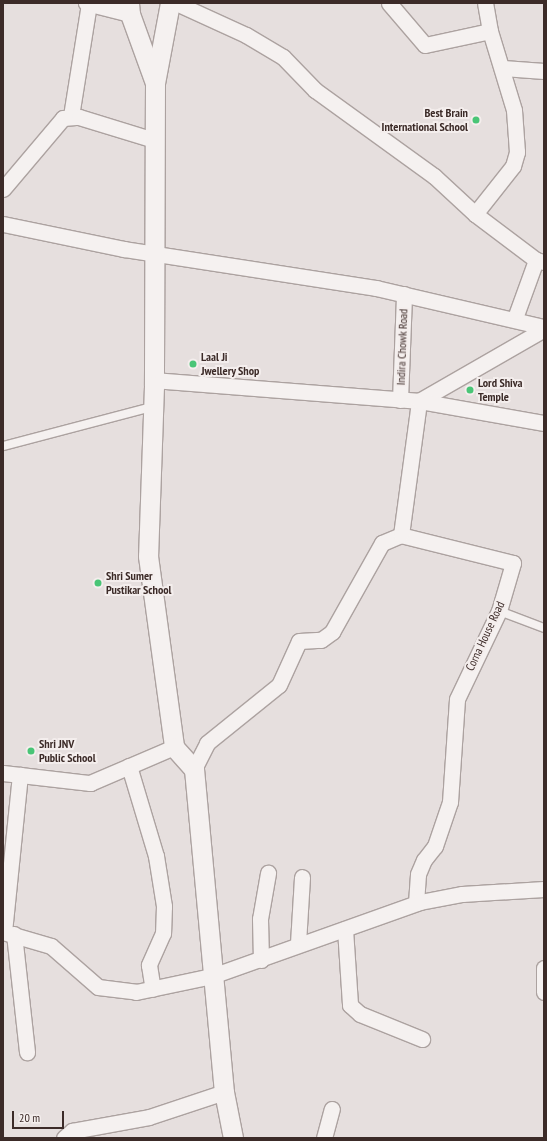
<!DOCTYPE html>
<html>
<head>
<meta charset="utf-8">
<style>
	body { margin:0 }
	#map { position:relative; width:547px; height:1141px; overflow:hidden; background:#e6dfde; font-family:"PT Sans Narrow",sans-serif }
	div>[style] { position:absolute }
	.roads { filter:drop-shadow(1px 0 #aca2a0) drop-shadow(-1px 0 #aca2a0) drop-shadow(0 1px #aca2a0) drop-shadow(0 -1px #aca2a0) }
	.service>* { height:8px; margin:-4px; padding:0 4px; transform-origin:4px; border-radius:4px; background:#f5f1f0 }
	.minor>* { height:15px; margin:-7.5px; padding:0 7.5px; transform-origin:7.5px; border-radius:7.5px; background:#f5f1f0 }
	.tertiary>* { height:19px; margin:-9.5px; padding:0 9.5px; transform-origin:9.5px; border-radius:9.5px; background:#f5f1f0 }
	.dots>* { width:11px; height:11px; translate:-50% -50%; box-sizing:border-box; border:2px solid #f4eeed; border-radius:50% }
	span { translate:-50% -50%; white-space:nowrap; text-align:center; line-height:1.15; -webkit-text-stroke:4px #f4eeed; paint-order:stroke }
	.poi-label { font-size:12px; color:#3c2b28; font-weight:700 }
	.right { translate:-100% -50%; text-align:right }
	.left { translate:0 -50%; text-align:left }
	.street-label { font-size:12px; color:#3c2b28 }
	.frame { position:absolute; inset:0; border:4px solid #3c2b28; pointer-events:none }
	.scale { position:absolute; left:12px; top:1111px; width:52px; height:18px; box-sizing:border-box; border:2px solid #3c2b28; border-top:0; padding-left:5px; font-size:12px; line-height:14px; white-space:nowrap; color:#3c2b28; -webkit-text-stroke:3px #f4eeed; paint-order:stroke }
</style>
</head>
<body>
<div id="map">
	<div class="roads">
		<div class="service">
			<i style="left:3px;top:446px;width:154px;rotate:-14.7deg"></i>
			<i style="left:499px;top:611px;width:48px;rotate:20.7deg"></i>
		</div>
		<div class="minor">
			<i style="left:86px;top:3px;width:45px;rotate:14deg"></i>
			<i style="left:176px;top:3px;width:77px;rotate:24.6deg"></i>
			<i style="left:246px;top:35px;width:43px;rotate:30.7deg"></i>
			<i style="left:283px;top:57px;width:46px;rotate:45.9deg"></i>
			<i style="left:315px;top:90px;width:147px;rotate:35.9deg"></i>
			<i style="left:434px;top:176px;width:56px;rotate:42.8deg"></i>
			<i style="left:475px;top:214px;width:76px;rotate:37deg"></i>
			<i style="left:389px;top:3px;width:55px;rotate:49.4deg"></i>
			<i style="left:425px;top:45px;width:66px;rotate:-12.2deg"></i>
			<i style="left:503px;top:68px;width:41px;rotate:4.2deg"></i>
			<i style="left:71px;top:116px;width:113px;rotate:-80.9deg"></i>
			<i style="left:3px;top:189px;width:93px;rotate:-49.8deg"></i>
			<i style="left:63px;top:118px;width:16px;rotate:-4deg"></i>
			<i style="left:79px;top:117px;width:78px;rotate:17deg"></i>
			<i style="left:475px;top:214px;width:61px;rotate:-51.6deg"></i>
			<i style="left:513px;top:166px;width:15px;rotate:-74deg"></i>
			<i style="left:517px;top:152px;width:42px;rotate:-94.1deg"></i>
			<i style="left:514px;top:110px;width:83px;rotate:-106.9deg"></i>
			<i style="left:490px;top:31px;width:28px;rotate:-100deg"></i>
			<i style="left:3px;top:224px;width:124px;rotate:11.7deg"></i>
			<i style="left:124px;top:249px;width:255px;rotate:8.8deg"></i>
			<i style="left:376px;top:288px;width:172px;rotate:13.1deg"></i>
			<i style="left:515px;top:318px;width:62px;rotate:-70.1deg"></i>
			<i style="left:536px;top:260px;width:8px;rotate:14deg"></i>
			<i style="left:154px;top:380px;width:266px;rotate:4.5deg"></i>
			<i style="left:419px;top:401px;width:144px;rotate:-29.9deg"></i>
			<i style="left:400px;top:400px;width:106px;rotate:-87.8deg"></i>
			<i style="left:129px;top:766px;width:94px;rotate:73.3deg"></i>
			<i style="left:156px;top:856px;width:51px;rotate:80.9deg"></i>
			<i style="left:164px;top:906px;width:27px;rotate:92deg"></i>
			<i style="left:163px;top:933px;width:35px;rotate:114deg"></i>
			<i style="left:149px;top:965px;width:24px;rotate:81deg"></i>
			<i style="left:194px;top:769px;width:29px;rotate:-63deg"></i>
			<i style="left:207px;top:743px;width:92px;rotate:-38.9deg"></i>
			<i style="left:279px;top:685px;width:48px;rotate:-65.6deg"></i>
			<i style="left:299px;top:641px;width:22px;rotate:-3deg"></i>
			<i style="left:321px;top:640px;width:14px;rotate:-36deg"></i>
			<i style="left:332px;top:632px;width:102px;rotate:-60.7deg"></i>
			<i style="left:382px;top:543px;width:21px;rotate:-23deg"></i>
			<i style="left:3px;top:773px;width:88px;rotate:6.6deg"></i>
			<i style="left:90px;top:783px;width:91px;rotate:-23.2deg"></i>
			<i style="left:416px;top:903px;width:29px;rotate:-86deg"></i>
			<i style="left:418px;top:874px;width:15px;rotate:-67deg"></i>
			<i style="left:424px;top:860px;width:18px;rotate:-52deg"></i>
			<i style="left:435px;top:846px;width:46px;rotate:-71.2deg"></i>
			<i style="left:450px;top:802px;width:103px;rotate:-86.1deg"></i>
			<i style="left:457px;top:699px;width:98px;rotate:-64.5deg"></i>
			<i style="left:499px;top:611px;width:50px;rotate:-73.7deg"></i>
			<i style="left:513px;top:563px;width:115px;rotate:-166deg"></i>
			<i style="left:401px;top:535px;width:135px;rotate:-82.3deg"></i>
			<i style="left:419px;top:401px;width:127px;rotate:10deg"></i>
			<i style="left:345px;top:929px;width:76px;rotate:86.2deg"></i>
			<i style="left:350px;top:1005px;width:13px;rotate:42deg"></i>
			<i style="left:360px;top:1014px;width:67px;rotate:22deg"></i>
			<i style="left:3px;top:932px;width:50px;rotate:16.3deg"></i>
			<i style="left:51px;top:946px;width:62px;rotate:41.1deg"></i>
			<i style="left:98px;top:987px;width:38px;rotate:7deg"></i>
			<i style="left:136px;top:992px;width:78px;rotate:-11.9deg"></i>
			<i style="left:212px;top:976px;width:221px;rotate:-19.6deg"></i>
			<i style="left:420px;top:902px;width:43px;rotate:-10.8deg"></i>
			<i style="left:462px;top:894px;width:82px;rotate:-3.5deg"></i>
			<i style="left:4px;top:932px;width:158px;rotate:-84.2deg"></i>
			<i style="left:14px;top:934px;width:119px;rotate:83.7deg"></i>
			<i style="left:298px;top:943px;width:66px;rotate:-86.5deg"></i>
			<i style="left:261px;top:960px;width:41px;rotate:-91.4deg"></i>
			<i style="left:260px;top:919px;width:47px;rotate:-80.1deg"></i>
			<i style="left:544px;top:968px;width:24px;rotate:90deg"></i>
			<i style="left:64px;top:1138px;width:11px;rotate:-41deg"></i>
			<i style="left:72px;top:1131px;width:78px;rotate:-10.3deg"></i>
			<i style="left:149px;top:1117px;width:79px;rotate:-18.4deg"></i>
			<i style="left:324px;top:1138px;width:30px;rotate:-75deg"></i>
		</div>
		<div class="tertiary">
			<i style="left:129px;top:3px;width:11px;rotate:85deg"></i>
			<i style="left:130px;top:14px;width:73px;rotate:70.1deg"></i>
			<i style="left:170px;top:3px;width:81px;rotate:100.6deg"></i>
			<i style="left:155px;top:83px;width:303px;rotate:90.2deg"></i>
			<i style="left:154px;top:386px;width:170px;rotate:92deg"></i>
			<i style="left:148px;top:556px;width:193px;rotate:82.2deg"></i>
			<i style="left:174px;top:747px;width:30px;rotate:48deg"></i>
			<i style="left:194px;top:769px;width:324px;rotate:84.7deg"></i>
			<i style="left:224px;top:1092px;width:47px;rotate:78.9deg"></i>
		</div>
	</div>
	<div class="dots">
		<i style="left:476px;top:120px;background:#49c576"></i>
		<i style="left:193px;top:364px;background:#49c576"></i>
		<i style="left:470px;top:390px;background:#49c576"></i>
		<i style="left:98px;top:583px;background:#49c576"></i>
		<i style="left:31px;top:751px;background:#49c576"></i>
	</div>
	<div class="poi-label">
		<span class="right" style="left:468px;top:120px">Best Brain<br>International School</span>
		<span class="left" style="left:201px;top:364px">Laal Ji<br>Jwellery Shop</span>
		<span class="left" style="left:478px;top:390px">Lord Shiva<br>Temple</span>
		<span class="left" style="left:106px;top:583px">Shri Sumer<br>Pustikar School</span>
		<span class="left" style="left:39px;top:751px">Shri JNV<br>Public School</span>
	</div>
	<div class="street-label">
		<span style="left:402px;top:347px;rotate:-88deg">Indira Chowk Road</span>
		<span style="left:485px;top:636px;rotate:-65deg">Corna House Road</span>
	</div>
	<div class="frame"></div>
	<div class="scale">20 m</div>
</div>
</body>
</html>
